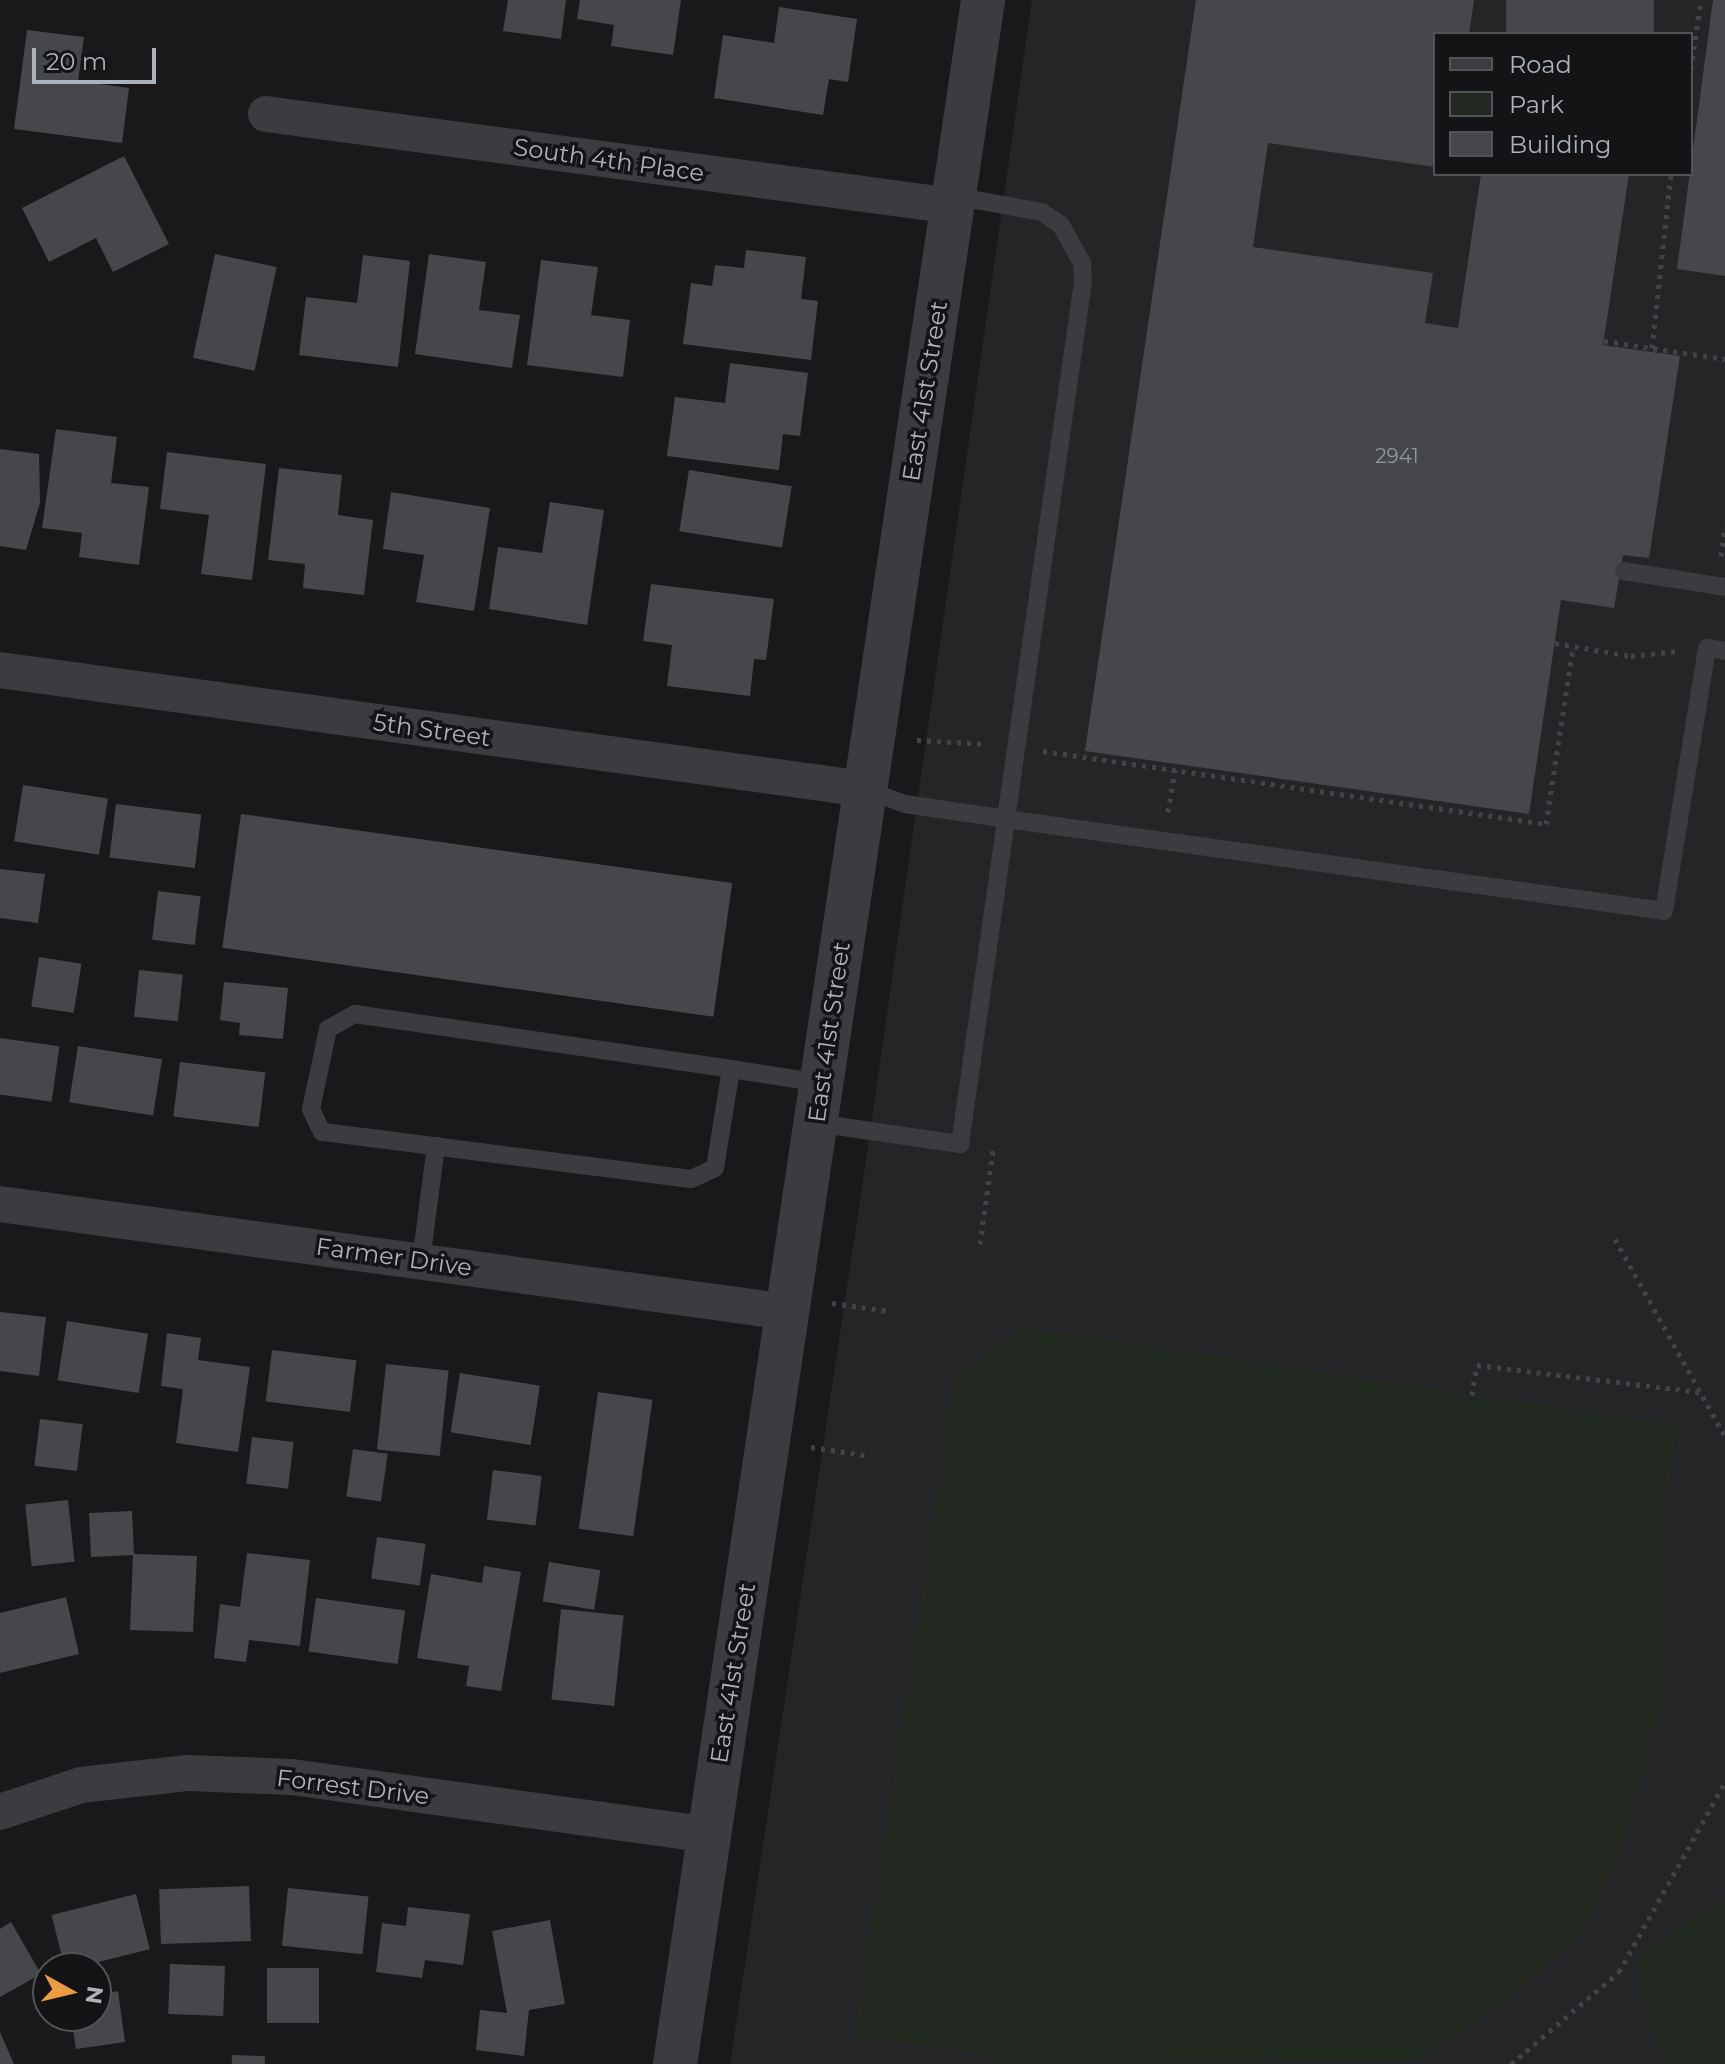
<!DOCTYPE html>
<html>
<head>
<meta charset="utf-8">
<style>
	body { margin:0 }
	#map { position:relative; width:1725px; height:2064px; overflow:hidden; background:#19191b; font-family:Montserrat,sans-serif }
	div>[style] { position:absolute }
	.built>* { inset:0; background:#252528 }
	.green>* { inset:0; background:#212921 }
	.building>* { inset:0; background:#46474b; transform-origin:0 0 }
	.path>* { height:5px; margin-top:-2.5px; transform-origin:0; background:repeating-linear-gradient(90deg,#404347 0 4px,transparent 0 10px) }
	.service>* { height:18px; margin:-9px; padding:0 9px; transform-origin:9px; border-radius:9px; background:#3a3c40 }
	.minor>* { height:36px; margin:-18px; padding:0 18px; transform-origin:18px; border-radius:18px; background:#3a3c40 }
	.tertiary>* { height:44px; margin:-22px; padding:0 22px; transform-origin:22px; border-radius:22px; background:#3a3c40 }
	span { translate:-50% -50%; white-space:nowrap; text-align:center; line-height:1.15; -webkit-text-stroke:7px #141416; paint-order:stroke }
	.number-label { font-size:20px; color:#92979e }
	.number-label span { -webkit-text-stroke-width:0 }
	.street-label { font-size:24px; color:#acb2ba }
	.legend { position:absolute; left:1433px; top:32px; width:260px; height:144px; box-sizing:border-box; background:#141416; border:2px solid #515358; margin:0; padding:10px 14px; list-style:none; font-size:24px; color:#acb2ba }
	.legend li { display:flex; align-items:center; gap:16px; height:40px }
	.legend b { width:40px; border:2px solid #515358 }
	.north { position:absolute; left:32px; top:1952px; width:80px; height:80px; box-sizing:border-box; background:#141416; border:2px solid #515358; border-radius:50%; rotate:98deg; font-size:22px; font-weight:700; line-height:32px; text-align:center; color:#acb2ba }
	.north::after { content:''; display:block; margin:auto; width:28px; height:36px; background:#eb9b40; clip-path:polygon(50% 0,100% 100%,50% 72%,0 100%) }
	.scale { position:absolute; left:32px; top:48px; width:124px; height:36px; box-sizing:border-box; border:4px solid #acb2ba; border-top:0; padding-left:10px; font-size:24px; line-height:28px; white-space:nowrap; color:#acb2ba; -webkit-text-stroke:6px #141416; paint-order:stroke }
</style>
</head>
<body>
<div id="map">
	<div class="built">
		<i style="clip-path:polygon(evenodd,1032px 0,1725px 0,1725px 2064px,730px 2064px,864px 1174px,1032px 0,1435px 34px,1691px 34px,1691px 174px,1435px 174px,1435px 34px)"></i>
	</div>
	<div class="green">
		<i style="clip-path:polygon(1023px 1327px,1678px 1425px,1663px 1536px,1667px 1648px,1659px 1716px,1621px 1851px,1580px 1934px,1515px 1995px,1421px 2061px,1000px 2064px,963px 2051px,854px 2036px,955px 1376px)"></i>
		<i style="clip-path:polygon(1725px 1899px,1725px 2064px,1669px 2064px,1656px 2043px,1641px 1997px,1637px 1955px)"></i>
	</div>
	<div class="building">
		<i style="clip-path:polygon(508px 0,566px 0,561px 39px,503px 31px)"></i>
		<i style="clip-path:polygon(580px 0,681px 0,673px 55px,611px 46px,614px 25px,577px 19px)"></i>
		<i style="clip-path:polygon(1196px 0,1474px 0,1469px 34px,1435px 34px,1435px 167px,1268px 143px,1253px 247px,1433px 273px,1425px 323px,1458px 328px,1481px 174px,1629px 174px,1603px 345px,1680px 356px,1649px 558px,1623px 555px,1614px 608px,1561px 600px,1529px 814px,1085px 751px)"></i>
		<i style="left:1506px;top:0;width:148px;height:34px"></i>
		<i style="clip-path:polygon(1713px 0,1725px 0,1725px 276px,1677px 269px)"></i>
		<i style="clip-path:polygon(779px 7px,857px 19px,848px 82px,829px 79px,823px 115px,714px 98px,723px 35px,774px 43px)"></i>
		<i style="clip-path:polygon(27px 30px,84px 37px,78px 81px,129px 88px,122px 143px,14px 129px)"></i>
		<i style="clip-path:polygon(124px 156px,169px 244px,113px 272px,96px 238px,49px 262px,22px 208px)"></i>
		<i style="clip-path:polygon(746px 250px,806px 257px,801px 299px,818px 301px,811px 360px,683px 344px,691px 283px,712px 286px,715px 265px,744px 268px)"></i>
		<i style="left:215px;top:254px;width:63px;height:106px;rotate:12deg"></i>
		<i style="clip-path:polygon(429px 254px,486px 262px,479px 310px,520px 315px,512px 368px,415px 354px)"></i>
		<i style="clip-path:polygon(363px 255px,410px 261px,398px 367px,299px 355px,306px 297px,357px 303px)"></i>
		<i style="clip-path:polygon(541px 260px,598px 267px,591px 315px,630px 320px,623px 377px,527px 365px)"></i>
		<i style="clip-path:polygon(730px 363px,808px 373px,800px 436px,783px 434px,779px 470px,667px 456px,675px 397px,725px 403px)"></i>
		<i style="clip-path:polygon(56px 429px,117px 437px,111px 483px,149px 487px,139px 565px,79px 557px,82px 533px,42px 528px)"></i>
		<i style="clip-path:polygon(0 449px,39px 454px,40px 503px,26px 550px,0 546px)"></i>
		<i style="clip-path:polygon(167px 452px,266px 464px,252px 580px,201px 574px,209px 515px,160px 509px)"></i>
		<i style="clip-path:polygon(279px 468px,342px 475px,338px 515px,373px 520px,364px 595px,303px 588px,305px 564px,268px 560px)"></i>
		<i style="left:689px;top:470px;width:104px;height:62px;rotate:9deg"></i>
		<i style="clip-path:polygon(391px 492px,490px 508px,474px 611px,416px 602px,424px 555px,383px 549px)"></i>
		<i style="clip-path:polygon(550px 502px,604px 510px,587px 625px,489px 609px,498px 547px,542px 553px)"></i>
		<i style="clip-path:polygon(651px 584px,774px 599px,766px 660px,754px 659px,750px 696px,667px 686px,672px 645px,643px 641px)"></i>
		<i style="left:23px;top:785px;width:86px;height:57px;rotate:9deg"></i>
		<i style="left:116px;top:804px;width:86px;height:54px;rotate:7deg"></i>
		<i style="left:241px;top:814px;width:496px;height:135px;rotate:8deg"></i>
		<i style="clip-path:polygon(0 869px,45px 874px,38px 923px,0 918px)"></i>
		<i style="left:158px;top:891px;width:43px;height:49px;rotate:7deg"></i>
		<i style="left:39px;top:957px;width:43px;height:50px;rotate:9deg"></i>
		<i style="left:139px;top:970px;width:44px;height:47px;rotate:6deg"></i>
		<i style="clip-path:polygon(224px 982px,288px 988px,283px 1039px,239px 1035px,240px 1023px,220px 1020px)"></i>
		<i style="left:0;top:1038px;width:60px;height:56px;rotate:8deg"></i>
		<i style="left:78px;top:1046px;width:85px;height:57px;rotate:9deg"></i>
		<i style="left:180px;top:1062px;width:86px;height:55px;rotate:7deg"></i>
		<i style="clip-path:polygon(0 1312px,46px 1317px,39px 1376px,0 1371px)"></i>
		<i style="left:67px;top:1321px;width:82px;height:60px;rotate:9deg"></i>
		<i style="clip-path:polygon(167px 1333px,201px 1338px,198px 1360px,250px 1367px,238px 1452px,176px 1443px,183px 1389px,161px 1386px)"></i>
		<i style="left:272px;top:1350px;width:85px;height:52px;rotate:7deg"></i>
		<i style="left:386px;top:1364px;width:63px;height:86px;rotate:6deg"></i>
		<i style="left:460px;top:1373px;width:81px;height:60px;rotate:9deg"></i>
		<i style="left:598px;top:1392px;width:55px;height:138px;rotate:8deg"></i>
		<i style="left:40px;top:1419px;width:43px;height:47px;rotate:7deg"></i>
		<i style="left:252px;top:1437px;width:42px;height:47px;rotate:7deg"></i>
		<i style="left:353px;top:1449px;width:35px;height:48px;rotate:8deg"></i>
		<i style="left:493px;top:1470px;width:49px;height:50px;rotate:7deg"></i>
		<i style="left:68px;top:1500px;width:62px;height:43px;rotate:84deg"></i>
		<i style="clip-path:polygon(132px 1511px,134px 1554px,197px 1556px,193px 1632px,130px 1630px,133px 1555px,91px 1557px,89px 1513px)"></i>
		<i style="left:377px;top:1537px;width:49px;height:42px;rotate:8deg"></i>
		<i style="clip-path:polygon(247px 1553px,310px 1560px,300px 1646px,249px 1640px,246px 1662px,214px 1658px,220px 1604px,240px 1607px)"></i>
		<i style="left:549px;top:1562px;width:52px;height:40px;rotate:9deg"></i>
		<i style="clip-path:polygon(484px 1566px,521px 1572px,501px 1691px,466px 1686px,469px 1666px,417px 1658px,431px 1574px,482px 1583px)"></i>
		<i style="clip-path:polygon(66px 1597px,79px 1654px,0 1673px,0 1613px)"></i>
		<i style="left:316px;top:1598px;width:90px;height:54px;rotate:8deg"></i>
		<i style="left:561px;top:1609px;width:63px;height:91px;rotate:6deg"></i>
		<i style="left:249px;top:1886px;width:55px;height:90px;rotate:88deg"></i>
		<i style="left:288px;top:1888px;width:81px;height:58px;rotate:6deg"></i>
		<i style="left:136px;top:1894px;width:57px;height:87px;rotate:76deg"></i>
		<i style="clip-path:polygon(408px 1907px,470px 1914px,463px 1965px,425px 1960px,422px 1978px,376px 1972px,382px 1923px,406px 1926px)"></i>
		<i style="clip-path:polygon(550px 1920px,565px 2004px,529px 2010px,524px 2056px,476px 2050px,480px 2010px,507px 2013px,492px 1931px)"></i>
		<i style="clip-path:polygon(11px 1922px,41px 1974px,0 1997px,0 1929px)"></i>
		<i style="left:170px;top:1964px;width:55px;height:50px;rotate:2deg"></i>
		<i style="left:267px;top:1968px;width:52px;height:55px"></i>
		<i style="clip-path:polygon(118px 1991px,125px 2042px,76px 2049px,71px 2016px,96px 2016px,96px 1995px)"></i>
		<i style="clip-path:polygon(0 2032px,14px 2064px,0 2064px)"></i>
		<i style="left:232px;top:2055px;width:33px;height:9px;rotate:2deg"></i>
	</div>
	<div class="path">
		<i style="left:1691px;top:69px;width:70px;rotate:-81.8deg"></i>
		<i style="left:1604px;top:341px;width:122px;rotate:8.5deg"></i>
		<i style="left:1652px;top:348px;width:175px;rotate:-83.8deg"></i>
		<i style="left:1721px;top:556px;width:30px;rotate:-82deg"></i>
		<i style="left:1555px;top:643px;width:77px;rotate:9.7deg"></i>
		<i style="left:1631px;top:656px;width:47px;rotate:-6.1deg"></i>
		<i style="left:917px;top:740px;width:69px;rotate:3.3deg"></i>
		<i style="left:1043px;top:751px;width:508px;rotate:8.26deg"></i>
		<i style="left:1546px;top:824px;width:179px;rotate:-81.3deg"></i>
		<i style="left:1168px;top:812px;width:43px;rotate:-80.5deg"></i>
		<i style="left:1615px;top:1239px;width:227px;rotate:60.9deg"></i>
		<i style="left:980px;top:1244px;width:95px;rotate:-82.1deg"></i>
		<i style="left:832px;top:1303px;width:57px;rotate:8.1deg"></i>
		<i style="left:1472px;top:1395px;width:30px;rotate:-81deg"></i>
		<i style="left:1477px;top:1365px;width:226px;rotate:6.9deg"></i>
		<i style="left:811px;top:1447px;width:54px;rotate:8.6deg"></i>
		<i style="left:1511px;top:2064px;width:142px;rotate:-40.4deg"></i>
		<i style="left:1619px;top:1972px;width:218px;rotate:-60.8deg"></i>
	</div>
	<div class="service">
		<i style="left:1624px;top:571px;width:102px;rotate:9deg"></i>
		<i style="left:864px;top:789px;width:44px;rotate:20.1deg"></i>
		<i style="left:905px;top:804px;width:102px;rotate:8.4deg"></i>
		<i style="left:1006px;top:819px;width:542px;rotate:-81.84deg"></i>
		<i style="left:1083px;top:282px;width:19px;rotate:-93deg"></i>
		<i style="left:1082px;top:263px;width:43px;rotate:-118.9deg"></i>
		<i style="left:1061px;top:225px;width:23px;rotate:-146deg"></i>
		<i style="left:1042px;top:212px;width:89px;rotate:-169.7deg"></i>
		<i style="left:731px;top:1069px;width:100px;rotate:99.2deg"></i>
		<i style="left:715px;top:1168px;width:26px;rotate:155deg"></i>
		<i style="left:691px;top:1179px;width:372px;rotate:-172.7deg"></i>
		<i style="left:322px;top:1132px;width:25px;rotate:-116deg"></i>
		<i style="left:311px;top:1109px;width:82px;rotate:-78deg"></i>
		<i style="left:328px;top:1029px;width:31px;rotate:-29deg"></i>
		<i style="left:355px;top:1014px;width:380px;rotate:8.3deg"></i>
		<i style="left:731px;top:1069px;width:91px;rotate:8.8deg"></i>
		<i style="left:816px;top:1123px;width:146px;rotate:8.3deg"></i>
		<i style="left:960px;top:1144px;width:328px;rotate:-81.9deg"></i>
		<i style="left:1006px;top:819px;width:664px;rotate:7.96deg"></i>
		<i style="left:1664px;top:911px;width:266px;rotate:-80.7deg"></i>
		<i style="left:1707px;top:648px;width:18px;rotate:9deg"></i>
		<i style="left:421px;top:1261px;width:116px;rotate:-82.6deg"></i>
	</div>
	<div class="minor">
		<i style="left:266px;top:114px;width:693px;rotate:7.63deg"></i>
		<i style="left:0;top:670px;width:872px;rotate:7.84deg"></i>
		<i style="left:0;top:1204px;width:794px;rotate:7.81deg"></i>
		<i style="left:0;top:1812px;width:85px;rotate:-18.4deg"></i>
		<i style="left:81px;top:1785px;width:108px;rotate:-6.4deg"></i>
		<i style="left:188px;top:1773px;width:104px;rotate:2.2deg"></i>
		<i style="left:292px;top:1777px;width:421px;rotate:7.9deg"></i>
	</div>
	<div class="tertiary">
		<i style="left:675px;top:2064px;width:2087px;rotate:-81.51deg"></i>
	</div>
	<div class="number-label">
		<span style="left:1397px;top:456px">2941</span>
	</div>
	<div class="street-label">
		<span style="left:609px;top:160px;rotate:8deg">South 4th Place</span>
		<span style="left:925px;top:391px;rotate:-81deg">East 41st Street</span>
		<span style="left:432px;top:730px;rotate:8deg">5th Street</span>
		<span style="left:829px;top:1032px;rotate:-82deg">East 41st Street</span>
		<span style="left:394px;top:1257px;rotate:8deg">Farmer Drive</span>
		<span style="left:733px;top:1673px;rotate:-81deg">East 41st Street</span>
		<span style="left:353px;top:1787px;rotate:7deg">Forrest Drive</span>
	</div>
	<ul class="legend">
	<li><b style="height:10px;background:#3a3c40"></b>Road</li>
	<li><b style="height:22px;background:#212921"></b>Park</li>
	<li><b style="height:22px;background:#46474b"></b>Building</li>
	</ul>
	<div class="north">N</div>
	<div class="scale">20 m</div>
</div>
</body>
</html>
